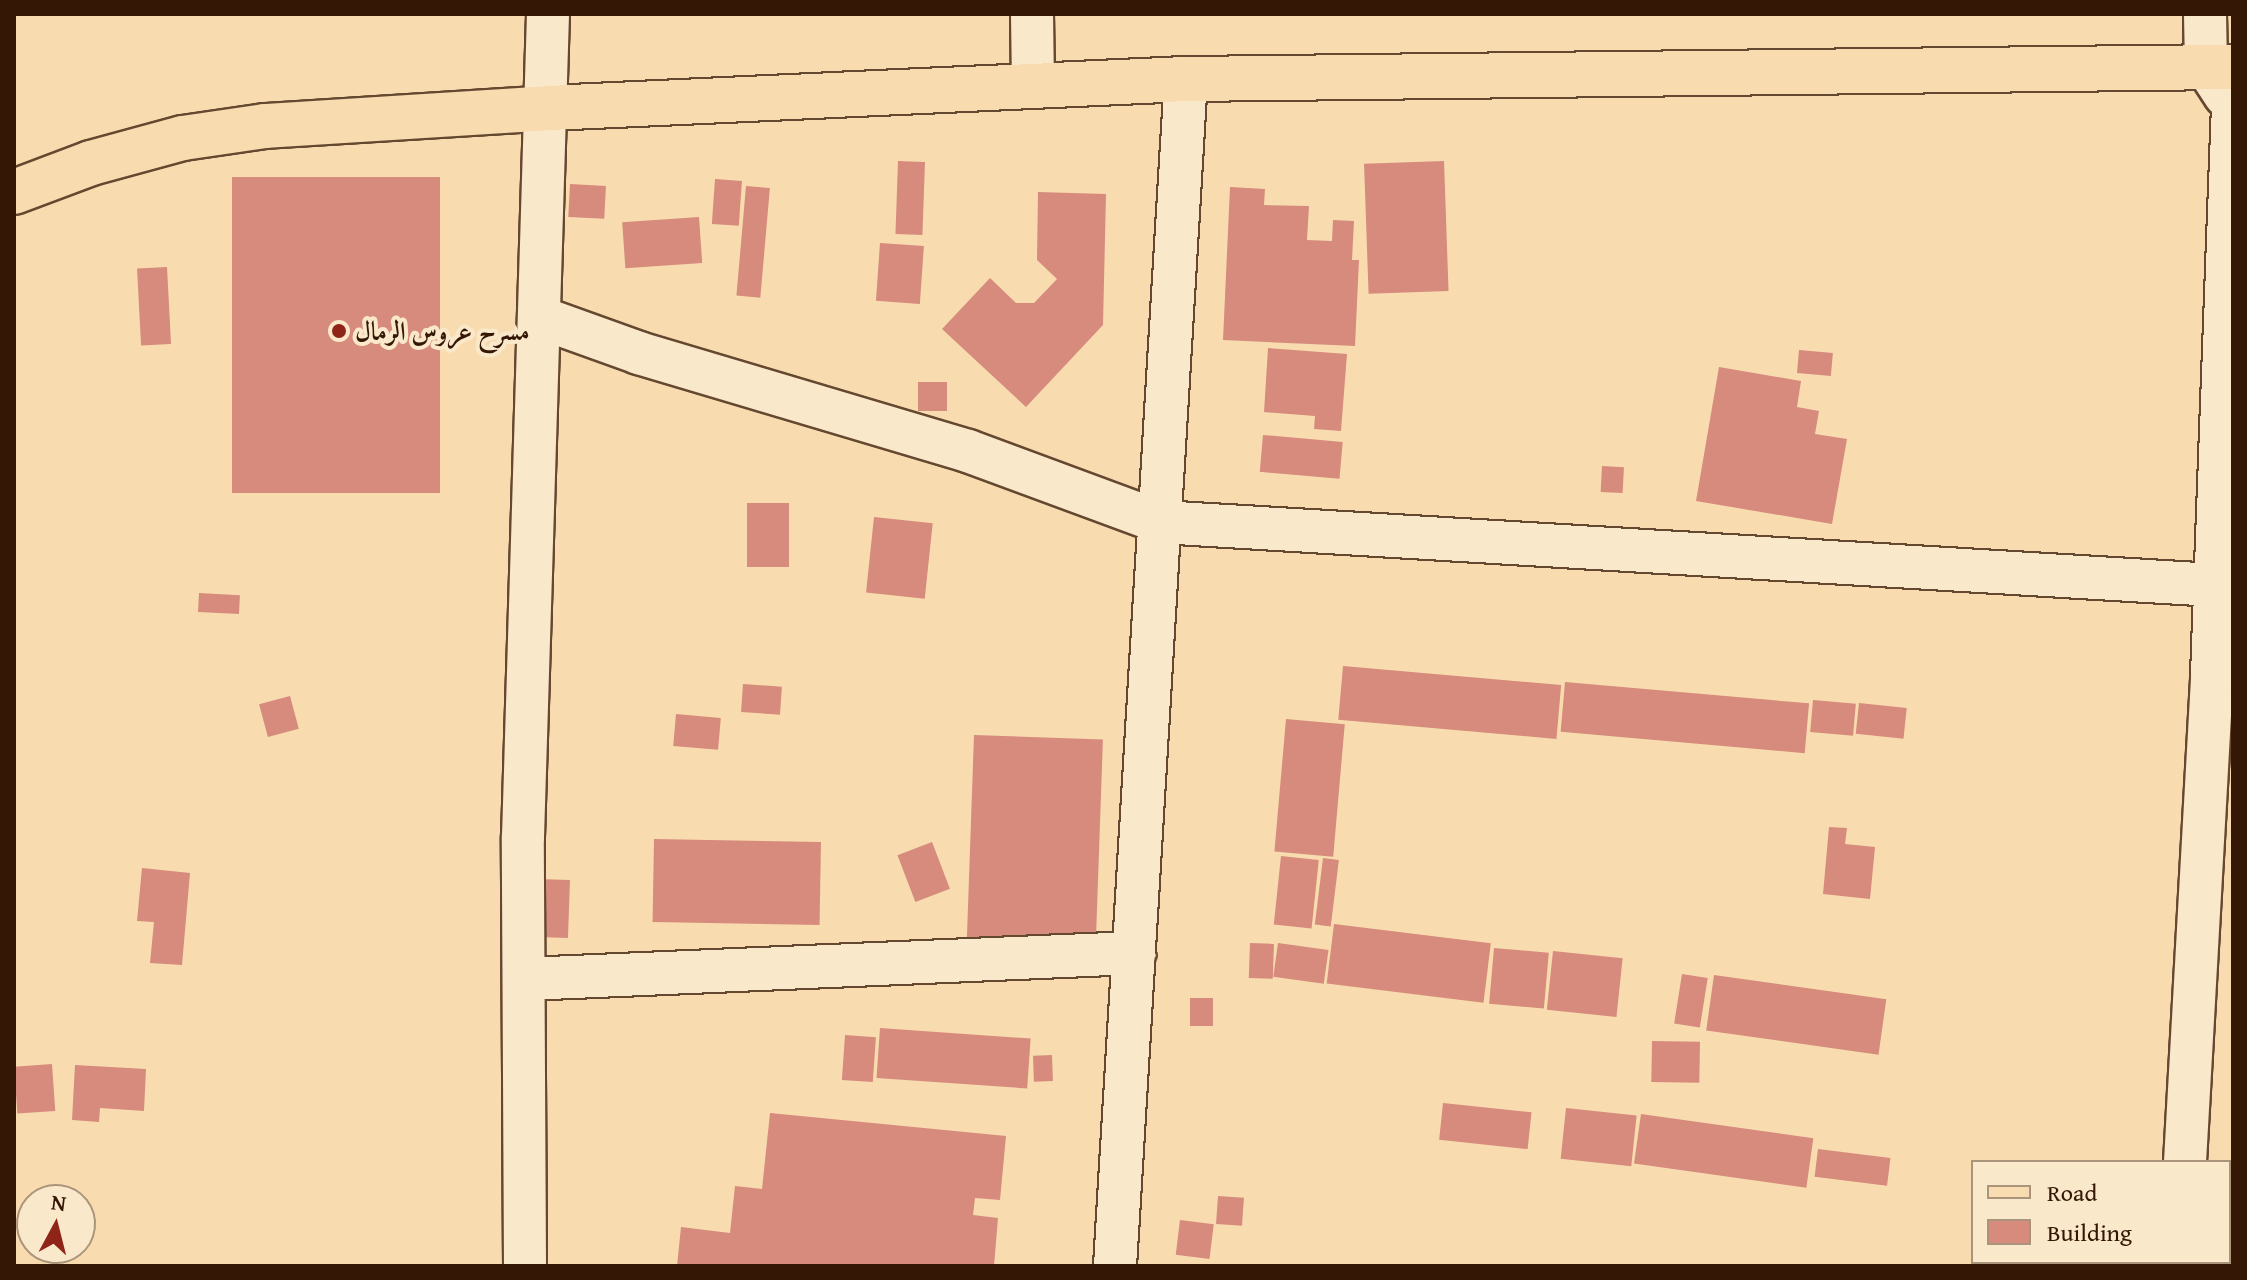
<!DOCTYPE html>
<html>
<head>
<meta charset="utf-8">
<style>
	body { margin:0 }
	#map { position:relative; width:2247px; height:1280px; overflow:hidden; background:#f8dcaf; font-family:"Gentium Book Plus",Amiri,serif }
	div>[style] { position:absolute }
	.building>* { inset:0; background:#d68b7d; transform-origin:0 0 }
	.roads { filter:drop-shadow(2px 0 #654830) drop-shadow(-2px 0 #654830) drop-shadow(0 2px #654830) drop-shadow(0 -2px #654830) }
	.minor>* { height:42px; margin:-21px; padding:0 21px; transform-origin:21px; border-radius:21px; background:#fae8cb }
	.major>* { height:44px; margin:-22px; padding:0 22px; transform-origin:22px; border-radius:22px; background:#f8dcaf }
	.dots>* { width:22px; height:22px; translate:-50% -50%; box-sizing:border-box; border:4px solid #fae8cb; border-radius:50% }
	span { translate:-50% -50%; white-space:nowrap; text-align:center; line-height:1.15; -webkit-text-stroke:8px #fae8cb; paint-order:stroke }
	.poi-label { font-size:26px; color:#341705; font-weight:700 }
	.left { translate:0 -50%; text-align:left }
	.frame { position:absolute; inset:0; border:16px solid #341705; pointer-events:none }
	.legend { position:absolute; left:1971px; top:1160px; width:260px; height:104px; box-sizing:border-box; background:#fae8cb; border:2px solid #ab947c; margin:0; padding:10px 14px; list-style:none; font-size:24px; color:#341705 }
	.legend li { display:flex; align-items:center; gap:16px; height:40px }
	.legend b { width:40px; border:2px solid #ab947c }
	.north { position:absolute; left:16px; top:1184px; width:80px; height:80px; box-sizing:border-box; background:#fae8cb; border:2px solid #ab947c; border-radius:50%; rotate:7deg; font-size:22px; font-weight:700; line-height:32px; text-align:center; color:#341705 }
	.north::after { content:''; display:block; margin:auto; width:28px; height:36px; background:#8f2418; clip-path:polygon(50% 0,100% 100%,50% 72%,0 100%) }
</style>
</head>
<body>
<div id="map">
	<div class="building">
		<i style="left:898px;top:161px;width:27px;height:73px;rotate:2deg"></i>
		<i style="left:1444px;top:161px;width:130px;height:80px;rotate:88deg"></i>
		<i style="left:232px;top:177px;width:208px;height:316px"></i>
		<i style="left:715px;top:179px;width:27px;height:45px;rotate:4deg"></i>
		<i style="left:570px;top:184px;width:36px;height:33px;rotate:3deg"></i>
		<i style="left:746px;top:186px;width:24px;height:110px;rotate:5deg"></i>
		<i style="clip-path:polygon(1230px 187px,1265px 189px,1264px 205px,1309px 206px,1307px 240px,1332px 241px,1333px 220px,1354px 221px,1352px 260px,1359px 260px,1355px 346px,1223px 340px)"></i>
		<i style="clip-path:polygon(1038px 192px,1106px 194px,1103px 325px,1026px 407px,942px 329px,990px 278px,1016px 303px,1034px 303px,1057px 279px,1037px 260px)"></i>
		<i style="left:699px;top:217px;width:46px;height:77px;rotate:86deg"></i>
		<i style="left:880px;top:243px;width:44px;height:58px;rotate:4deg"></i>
		<i style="left:167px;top:267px;width:77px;height:30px;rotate:87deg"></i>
		<i style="clip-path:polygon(1268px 348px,1347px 354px,1341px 431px,1314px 429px,1315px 416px,1264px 412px)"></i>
		<i style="left:1799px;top:350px;width:34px;height:23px;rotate:5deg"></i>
		<i style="clip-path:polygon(1719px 367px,1801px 381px,1797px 407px,1819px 411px,1815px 434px,1847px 439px,1832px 524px,1696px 501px)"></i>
		<i style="left:918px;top:382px;width:29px;height:29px"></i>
		<i style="left:1263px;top:435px;width:80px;height:37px;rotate:5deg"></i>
		<i style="left:1602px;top:466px;width:22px;height:26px;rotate:3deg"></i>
		<i style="left:747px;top:503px;width:42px;height:64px"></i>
		<i style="left:874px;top:517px;width:59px;height:76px;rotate:6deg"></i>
		<i style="left:199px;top:593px;width:41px;height:19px;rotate:3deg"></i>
		<i style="left:1343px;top:666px;width:219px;height:54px;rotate:5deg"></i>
		<i style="left:1565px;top:682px;width:245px;height:50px;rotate:5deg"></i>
		<i style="left:743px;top:684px;width:39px;height:28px;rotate:4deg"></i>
		<i style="left:290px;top:696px;width:34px;height:32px;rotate:75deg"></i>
		<i style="left:1813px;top:700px;width:43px;height:32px;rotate:5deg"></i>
		<i style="left:1859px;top:703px;width:48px;height:31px;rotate:6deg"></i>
		<i style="left:676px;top:714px;width:45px;height:32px;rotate:5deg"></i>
		<i style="left:1286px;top:719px;width:59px;height:133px;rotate:5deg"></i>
		<i style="left:974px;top:735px;width:129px;height:212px;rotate:2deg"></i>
		<i style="clip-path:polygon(1829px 827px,1847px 828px,1845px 844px,1875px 847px,1870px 899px,1823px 894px)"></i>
		<i style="left:654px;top:839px;width:167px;height:83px;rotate:1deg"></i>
		<i style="left:932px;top:842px;width:50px;height:37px;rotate:69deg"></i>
		<i style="left:1281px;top:856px;width:38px;height:69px;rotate:6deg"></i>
		<i style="left:1323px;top:858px;width:16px;height:67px;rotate:7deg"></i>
		<i style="clip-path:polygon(142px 868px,190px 873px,182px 965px,150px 963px,154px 922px,137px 921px)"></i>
		<i style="left:538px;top:879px;width:32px;height:58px;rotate:2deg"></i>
		<i style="left:1334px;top:924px;width:158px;height:60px;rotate:7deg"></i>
		<i style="left:1250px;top:943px;width:24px;height:35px;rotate:2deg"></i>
		<i style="left:1278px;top:943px;width:51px;height:34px;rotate:8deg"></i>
		<i style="left:1494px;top:948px;width:55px;height:56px;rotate:5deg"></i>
		<i style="left:1553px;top:951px;width:70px;height:59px;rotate:6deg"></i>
		<i style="left:1682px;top:974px;width:26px;height:50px;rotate:9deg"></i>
		<i style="left:1714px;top:975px;width:174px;height:56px;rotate:8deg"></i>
		<i style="left:1190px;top:998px;width:23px;height:28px"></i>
		<i style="left:880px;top:1028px;width:151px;height:50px;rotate:4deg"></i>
		<i style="left:845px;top:1035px;width:31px;height:45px;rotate:4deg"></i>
		<i style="left:1652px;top:1041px;width:48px;height:41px;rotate:1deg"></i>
		<i style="left:1052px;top:1055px;width:26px;height:19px;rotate:88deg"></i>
		<i style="left:52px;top:1064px;width:47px;height:38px;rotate:86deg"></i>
		<i style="clip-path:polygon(75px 1065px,146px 1069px,144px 1111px,100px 1108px,99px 1122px,72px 1120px)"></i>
		<i style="left:1443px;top:1103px;width:89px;height:37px;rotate:6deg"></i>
		<i style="left:1566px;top:1108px;width:71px;height:51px;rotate:6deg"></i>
		<i style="clip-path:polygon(770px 1113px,1006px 1136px,1000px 1200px,975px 1198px,973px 1215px,998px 1218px,994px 1266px,677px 1266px,681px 1227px,730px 1233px,735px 1186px,762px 1189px)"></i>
		<i style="left:1641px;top:1114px;width:174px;height:50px;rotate:8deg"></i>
		<i style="left:1818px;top:1149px;width:73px;height:28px;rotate:7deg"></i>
		<i style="left:1218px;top:1196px;width:26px;height:28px;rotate:4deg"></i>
		<i style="left:1180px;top:1220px;width:34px;height:35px;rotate:7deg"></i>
	</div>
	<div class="roads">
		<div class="minor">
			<i style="left:1032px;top:14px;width:71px;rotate:89.2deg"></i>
			<i style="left:2205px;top:14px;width:52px;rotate:88.9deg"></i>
			<i style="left:2206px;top:66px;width:35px;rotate:57deg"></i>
			<i style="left:542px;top:318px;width:103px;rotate:19.8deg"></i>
			<i style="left:639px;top:353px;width:343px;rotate:16.6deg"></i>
			<i style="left:968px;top:451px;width:205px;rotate:20.3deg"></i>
			<i style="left:1160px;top:522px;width:1056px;rotate:3.42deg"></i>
			<i style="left:526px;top:979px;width:609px;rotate:-2.45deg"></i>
			<i style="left:2185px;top:1162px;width:488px;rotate:-86.8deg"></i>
			<i style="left:2212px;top:675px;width:569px;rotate:-87.89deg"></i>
			<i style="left:525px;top:1266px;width:429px;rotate:-90.3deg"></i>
			<i style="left:523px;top:837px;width:823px;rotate:-88.26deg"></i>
			<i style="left:1115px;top:1266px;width:1189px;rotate:-86.58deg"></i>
			<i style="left:2180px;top:1266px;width:4px;rotate:-90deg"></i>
		</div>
		<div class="major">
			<i style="left:14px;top:192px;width:82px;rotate:-20.6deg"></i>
			<i style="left:91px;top:163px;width:95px;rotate:-15.2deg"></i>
			<i style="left:183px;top:138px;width:83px;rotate:-8.3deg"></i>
			<i style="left:265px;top:126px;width:285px;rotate:-3.6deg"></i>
			<i style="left:549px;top:108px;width:638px;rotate:-2.61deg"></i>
			<i style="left:1186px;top:79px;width:1047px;rotate:-0.66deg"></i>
		</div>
	</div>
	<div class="dots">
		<i style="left:339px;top:331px;background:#8f2418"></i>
	</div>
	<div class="poi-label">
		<span class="left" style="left:355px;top:331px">مسرح عروس الرمال</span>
	</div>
	<div class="frame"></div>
	<ul class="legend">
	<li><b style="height:10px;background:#f8dcaf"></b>Road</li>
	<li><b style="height:22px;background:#d68b7d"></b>Building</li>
	</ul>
	<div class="north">N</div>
</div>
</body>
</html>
